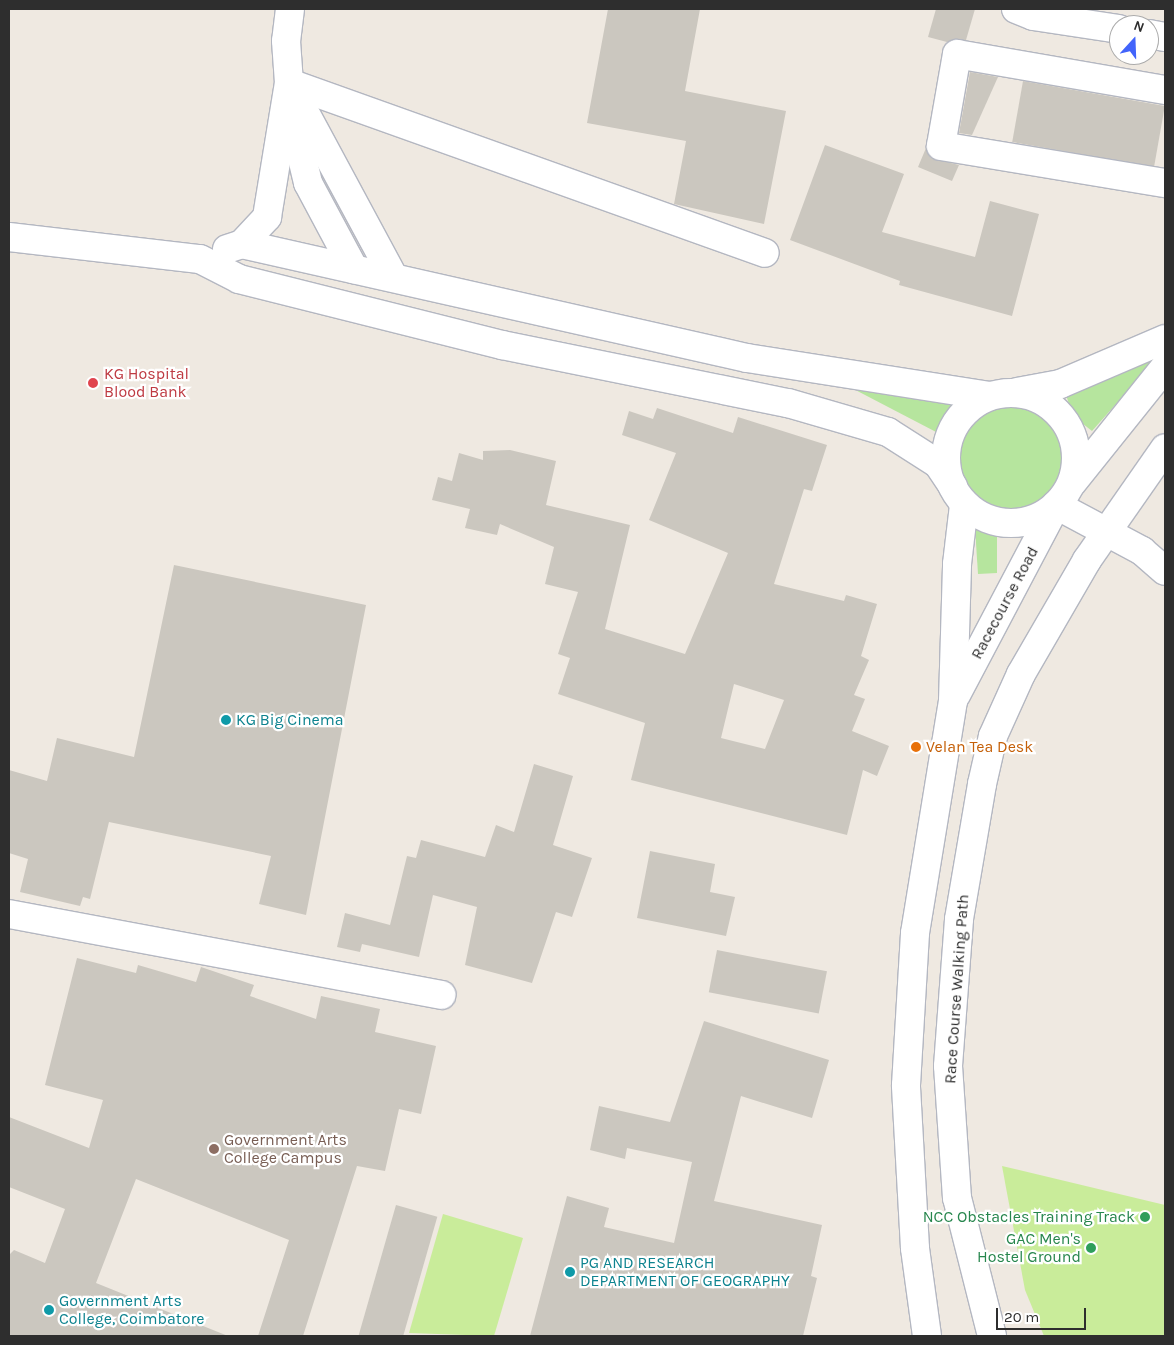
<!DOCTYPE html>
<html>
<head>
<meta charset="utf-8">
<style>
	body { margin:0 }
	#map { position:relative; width:1174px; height:1345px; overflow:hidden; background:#efe9e1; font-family:Karla,sans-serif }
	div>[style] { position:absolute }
	.green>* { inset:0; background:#b6e59e }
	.round { border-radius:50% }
	.pitch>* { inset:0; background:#c9ec9a }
	.building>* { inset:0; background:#cbc7bf; transform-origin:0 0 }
	.roads { filter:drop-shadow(1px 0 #b4b7c1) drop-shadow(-1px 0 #b4b7c1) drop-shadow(0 1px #b4b7c1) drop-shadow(0 -1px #b4b7c1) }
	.minor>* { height:28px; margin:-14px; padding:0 14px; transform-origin:14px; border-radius:14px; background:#fff }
	.minor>.ring { margin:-14px; padding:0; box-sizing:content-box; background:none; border:28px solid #fff; border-radius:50% }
	.dots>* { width:14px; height:14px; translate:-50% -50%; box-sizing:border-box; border:2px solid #fff; border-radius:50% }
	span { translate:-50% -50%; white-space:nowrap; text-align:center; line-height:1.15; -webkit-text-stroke:4.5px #fff; paint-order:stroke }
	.health-label { font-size:16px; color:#be3a42 }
	.left { translate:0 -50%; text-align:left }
	.street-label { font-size:16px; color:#2e2e2e }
	.culture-label { font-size:16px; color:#0d838f }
	.food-label { font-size:16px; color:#c56008 }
	.education-label { font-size:16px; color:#785e54 }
	.leisure-label { font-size:16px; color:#27864d }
	.right { translate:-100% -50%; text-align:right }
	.frame { position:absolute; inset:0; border:10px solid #2e2e2e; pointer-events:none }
	.north { position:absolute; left:1109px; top:15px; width:50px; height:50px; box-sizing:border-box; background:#fff; border:1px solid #ababab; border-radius:50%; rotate:20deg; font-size:14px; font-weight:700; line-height:20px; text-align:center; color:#2e2e2e }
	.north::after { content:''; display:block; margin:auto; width:18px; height:22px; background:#4264fb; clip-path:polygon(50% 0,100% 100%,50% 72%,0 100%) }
	.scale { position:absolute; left:996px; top:1308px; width:90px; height:22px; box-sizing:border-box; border:2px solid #2e2e2e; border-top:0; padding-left:6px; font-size:15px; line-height:18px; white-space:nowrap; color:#2e2e2e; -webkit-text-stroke:4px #fff; paint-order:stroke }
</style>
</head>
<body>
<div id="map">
	<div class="green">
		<i style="clip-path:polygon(1165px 349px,1092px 431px,1073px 416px,1066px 395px)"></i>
		<i style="clip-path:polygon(842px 383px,952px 402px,948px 419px,938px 433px)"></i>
		<i class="round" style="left:956px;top:402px;width:110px;height:110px"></i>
		<i style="clip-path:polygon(975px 528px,997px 528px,997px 573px,978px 574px)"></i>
	</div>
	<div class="pitch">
		<i style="clip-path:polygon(1002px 1166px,1165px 1205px,1165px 1336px,1044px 1336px,1025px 1290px)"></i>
		<i style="clip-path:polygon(443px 1214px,523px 1238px,494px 1336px,409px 1333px)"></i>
	</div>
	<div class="building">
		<i style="clip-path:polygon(608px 9px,700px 9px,685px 91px,786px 111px,764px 224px,674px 204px,686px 141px,587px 123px)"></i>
		<i style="clip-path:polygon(936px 9px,975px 9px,966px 40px,947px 42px,928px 37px)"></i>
		<i style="clip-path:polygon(970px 72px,998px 77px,972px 135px,959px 133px)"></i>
		<i style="left:1023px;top:81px;width:144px;height:62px;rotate:10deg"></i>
		<i style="clip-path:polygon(825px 145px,904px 174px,882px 232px,975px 257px,990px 201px,1039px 214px,1012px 316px,899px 285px,900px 281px,790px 240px)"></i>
		<i style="clip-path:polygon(926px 148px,931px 158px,959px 165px,952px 181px,918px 167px)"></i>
		<i style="clip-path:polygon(evenodd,657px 408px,733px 433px,738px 417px,827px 445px,812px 491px,804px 489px,774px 584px,844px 601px,846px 595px,877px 604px,861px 656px,869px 660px,854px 695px,865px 699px,852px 731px,889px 746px,877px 776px,863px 770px,847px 835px,631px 780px,645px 723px,558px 694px,570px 658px,558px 654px,578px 592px,545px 584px,554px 547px,500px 524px,497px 535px,465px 528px,470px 509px,432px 500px,438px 477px,452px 481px,459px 453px,483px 460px,483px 451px,510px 450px,556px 461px,546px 505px,630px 525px,605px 629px,685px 654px,728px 553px,649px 520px,676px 453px,622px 435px,629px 411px,653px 419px,657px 408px,734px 684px,784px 700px,765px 749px,721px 738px,734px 684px)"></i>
		<i style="clip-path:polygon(174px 565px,366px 605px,306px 915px,259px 904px,271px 856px,109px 822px,90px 899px,83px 897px,80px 906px,20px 892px,28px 859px,9px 853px,9px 770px,47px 781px,57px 738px,134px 757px)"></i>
		<i style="clip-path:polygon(534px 764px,573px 776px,553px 845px,592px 858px,572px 917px,556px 912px,532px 983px,465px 965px,477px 907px,433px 895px,419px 957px,362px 944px,360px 952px,337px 947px,345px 913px,390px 925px,407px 856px,416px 858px,421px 840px,485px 857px,496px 825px,514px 832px)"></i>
		<i style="clip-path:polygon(650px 851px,715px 864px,710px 892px,735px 897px,726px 936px,637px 918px)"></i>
		<i style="left:717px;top:950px;width:112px;height:43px;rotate:11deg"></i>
		<i style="clip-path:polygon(77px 958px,136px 973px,138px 965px,196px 982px,201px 967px,254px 985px,250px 996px,316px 1019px,321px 996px,380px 1009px,375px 1032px,436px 1046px,421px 1114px,399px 1109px,385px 1171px,357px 1166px,303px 1336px,258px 1336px,289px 1240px,136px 1179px,96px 1283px,228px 1336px,9px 1336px,9px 1255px,14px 1250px,45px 1263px,65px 1209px,9px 1187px,9px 1117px,89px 1148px,103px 1100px,45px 1085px)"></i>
		<i style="clip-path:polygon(704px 1021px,829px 1060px,812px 1118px,741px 1096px,714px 1201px,822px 1225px,811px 1276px,817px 1278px,803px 1336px,530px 1336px,567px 1196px,609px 1208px,604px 1227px,674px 1243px,692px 1162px,627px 1148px,625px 1159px,590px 1150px,599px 1106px,670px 1122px)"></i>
		<i style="left:396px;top:1205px;width:43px;height:138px;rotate:16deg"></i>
	</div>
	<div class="roads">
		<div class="minor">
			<i style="left:290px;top:9px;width:32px;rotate:97deg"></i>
			<i style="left:286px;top:41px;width:42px;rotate:85.9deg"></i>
			<i style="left:289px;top:83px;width:221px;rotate:61.7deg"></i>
			<i style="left:1016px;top:9px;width:18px;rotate:22deg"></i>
			<i style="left:1033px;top:16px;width:87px;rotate:8.6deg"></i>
			<i style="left:1149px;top:34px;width:16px;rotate:11deg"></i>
			<i style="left:289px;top:83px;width:505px;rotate:19.65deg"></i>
			<i style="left:1165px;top:90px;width:211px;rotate:-170.2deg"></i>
			<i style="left:957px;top:54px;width:93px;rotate:99.9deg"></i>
			<i style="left:941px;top:146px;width:227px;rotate:9.4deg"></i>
			<i style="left:291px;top:112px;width:73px;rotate:76.5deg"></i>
			<i style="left:308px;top:183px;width:98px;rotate:61.9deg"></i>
			<i style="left:9px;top:237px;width:192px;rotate:6.6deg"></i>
			<i style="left:200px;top:259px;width:44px;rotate:27.1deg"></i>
			<i style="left:239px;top:279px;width:271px;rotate:14.1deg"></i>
			<i style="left:502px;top:345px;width:292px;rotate:11.5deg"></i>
			<i style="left:788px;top:403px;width:104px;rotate:16.2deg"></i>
			<i style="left:888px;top:432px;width:59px;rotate:32.6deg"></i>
			<i style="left:938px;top:464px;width:27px;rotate:56deg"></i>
			<i style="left:242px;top:244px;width:518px;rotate:12.72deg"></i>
			<i style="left:747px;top:358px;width:246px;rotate:8.9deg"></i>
			<i style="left:227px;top:249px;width:16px;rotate:-18deg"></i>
			<i style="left:242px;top:244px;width:37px;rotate:-47deg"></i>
			<i style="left:267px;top:217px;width:136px;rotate:-80.7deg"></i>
			<i style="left:1017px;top:392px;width:44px;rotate:-10.5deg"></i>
			<i style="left:1060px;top:384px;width:114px;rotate:-23.2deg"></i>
			<i class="ring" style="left:946px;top:393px;width:102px;height:102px"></i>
			<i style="left:1072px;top:483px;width:149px;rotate:-51.3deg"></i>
			<i style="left:956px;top:695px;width:215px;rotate:-62.2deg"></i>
			<i style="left:1056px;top:505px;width:98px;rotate:28.1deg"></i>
			<i style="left:1142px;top:551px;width:30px;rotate:41deg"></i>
			<i style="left:9px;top:914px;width:440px;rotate:10.6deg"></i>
			<i style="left:927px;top:1336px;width:89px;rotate:-97.8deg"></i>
			<i style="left:915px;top:1248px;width:163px;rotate:-93.2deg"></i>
			<i style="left:906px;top:1085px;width:152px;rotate:-86.6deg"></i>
			<i style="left:915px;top:933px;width:235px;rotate:-80.7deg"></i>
			<i style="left:953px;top:701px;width:137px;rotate:-88.3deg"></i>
			<i style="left:957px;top:564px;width:59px;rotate:-83.2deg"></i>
			<i style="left:992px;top:1336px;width:142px;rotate:-104.2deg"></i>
			<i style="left:957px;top:1198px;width:132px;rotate:-93.9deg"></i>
			<i style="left:948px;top:1066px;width:147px;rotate:-85.7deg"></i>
			<i style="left:959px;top:919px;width:137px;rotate:-80.3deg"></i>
			<i style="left:982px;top:784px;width:49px;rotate:-77.1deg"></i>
			<i style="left:993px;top:736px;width:68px;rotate:-65.7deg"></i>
			<i style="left:1021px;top:674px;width:132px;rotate:-59.9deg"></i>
			<i style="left:1087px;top:560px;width:136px;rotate:-55.1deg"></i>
		</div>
	</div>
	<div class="dots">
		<i style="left:93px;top:383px;background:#e0444e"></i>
		<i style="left:226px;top:720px;background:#0f9aa8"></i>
		<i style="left:916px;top:747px;background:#e8710a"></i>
		<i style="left:214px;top:1149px;background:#8d6e63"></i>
		<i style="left:1145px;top:1217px;background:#2e9e5b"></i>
		<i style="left:1091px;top:1248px;background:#2e9e5b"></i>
		<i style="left:570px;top:1272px;background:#0f9aa8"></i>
		<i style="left:49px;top:1310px;background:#0f9aa8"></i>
	</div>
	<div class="health-label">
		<span class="left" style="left:104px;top:383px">KG Hospital<br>Blood Bank</span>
	</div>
	<div class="street-label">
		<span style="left:1005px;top:603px;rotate:-62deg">Racecourse Road</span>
		<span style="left:957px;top:989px;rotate:-86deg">Race Course Walking Path</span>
	</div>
	<div class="culture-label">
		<span class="left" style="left:236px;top:720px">KG Big Cinema</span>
		<span class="left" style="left:580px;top:1272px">PG AND RESEARCH<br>DEPARTMENT OF GEOGRAPHY</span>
		<span class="left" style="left:59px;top:1310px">Government Arts<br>College, Coimbatore</span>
	</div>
	<div class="food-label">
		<span class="left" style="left:926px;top:747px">Velan Tea Desk</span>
	</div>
	<div class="education-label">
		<span class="left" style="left:224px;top:1149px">Government Arts<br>College Campus</span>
	</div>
	<div class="leisure-label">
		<span class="right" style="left:1135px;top:1217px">NCC Obstacles Training Track</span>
		<span class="right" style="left:1081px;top:1248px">GAC Men's<br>Hostel Ground</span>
	</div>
	<div class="frame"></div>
	<div class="north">N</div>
	<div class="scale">20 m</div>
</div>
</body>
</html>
